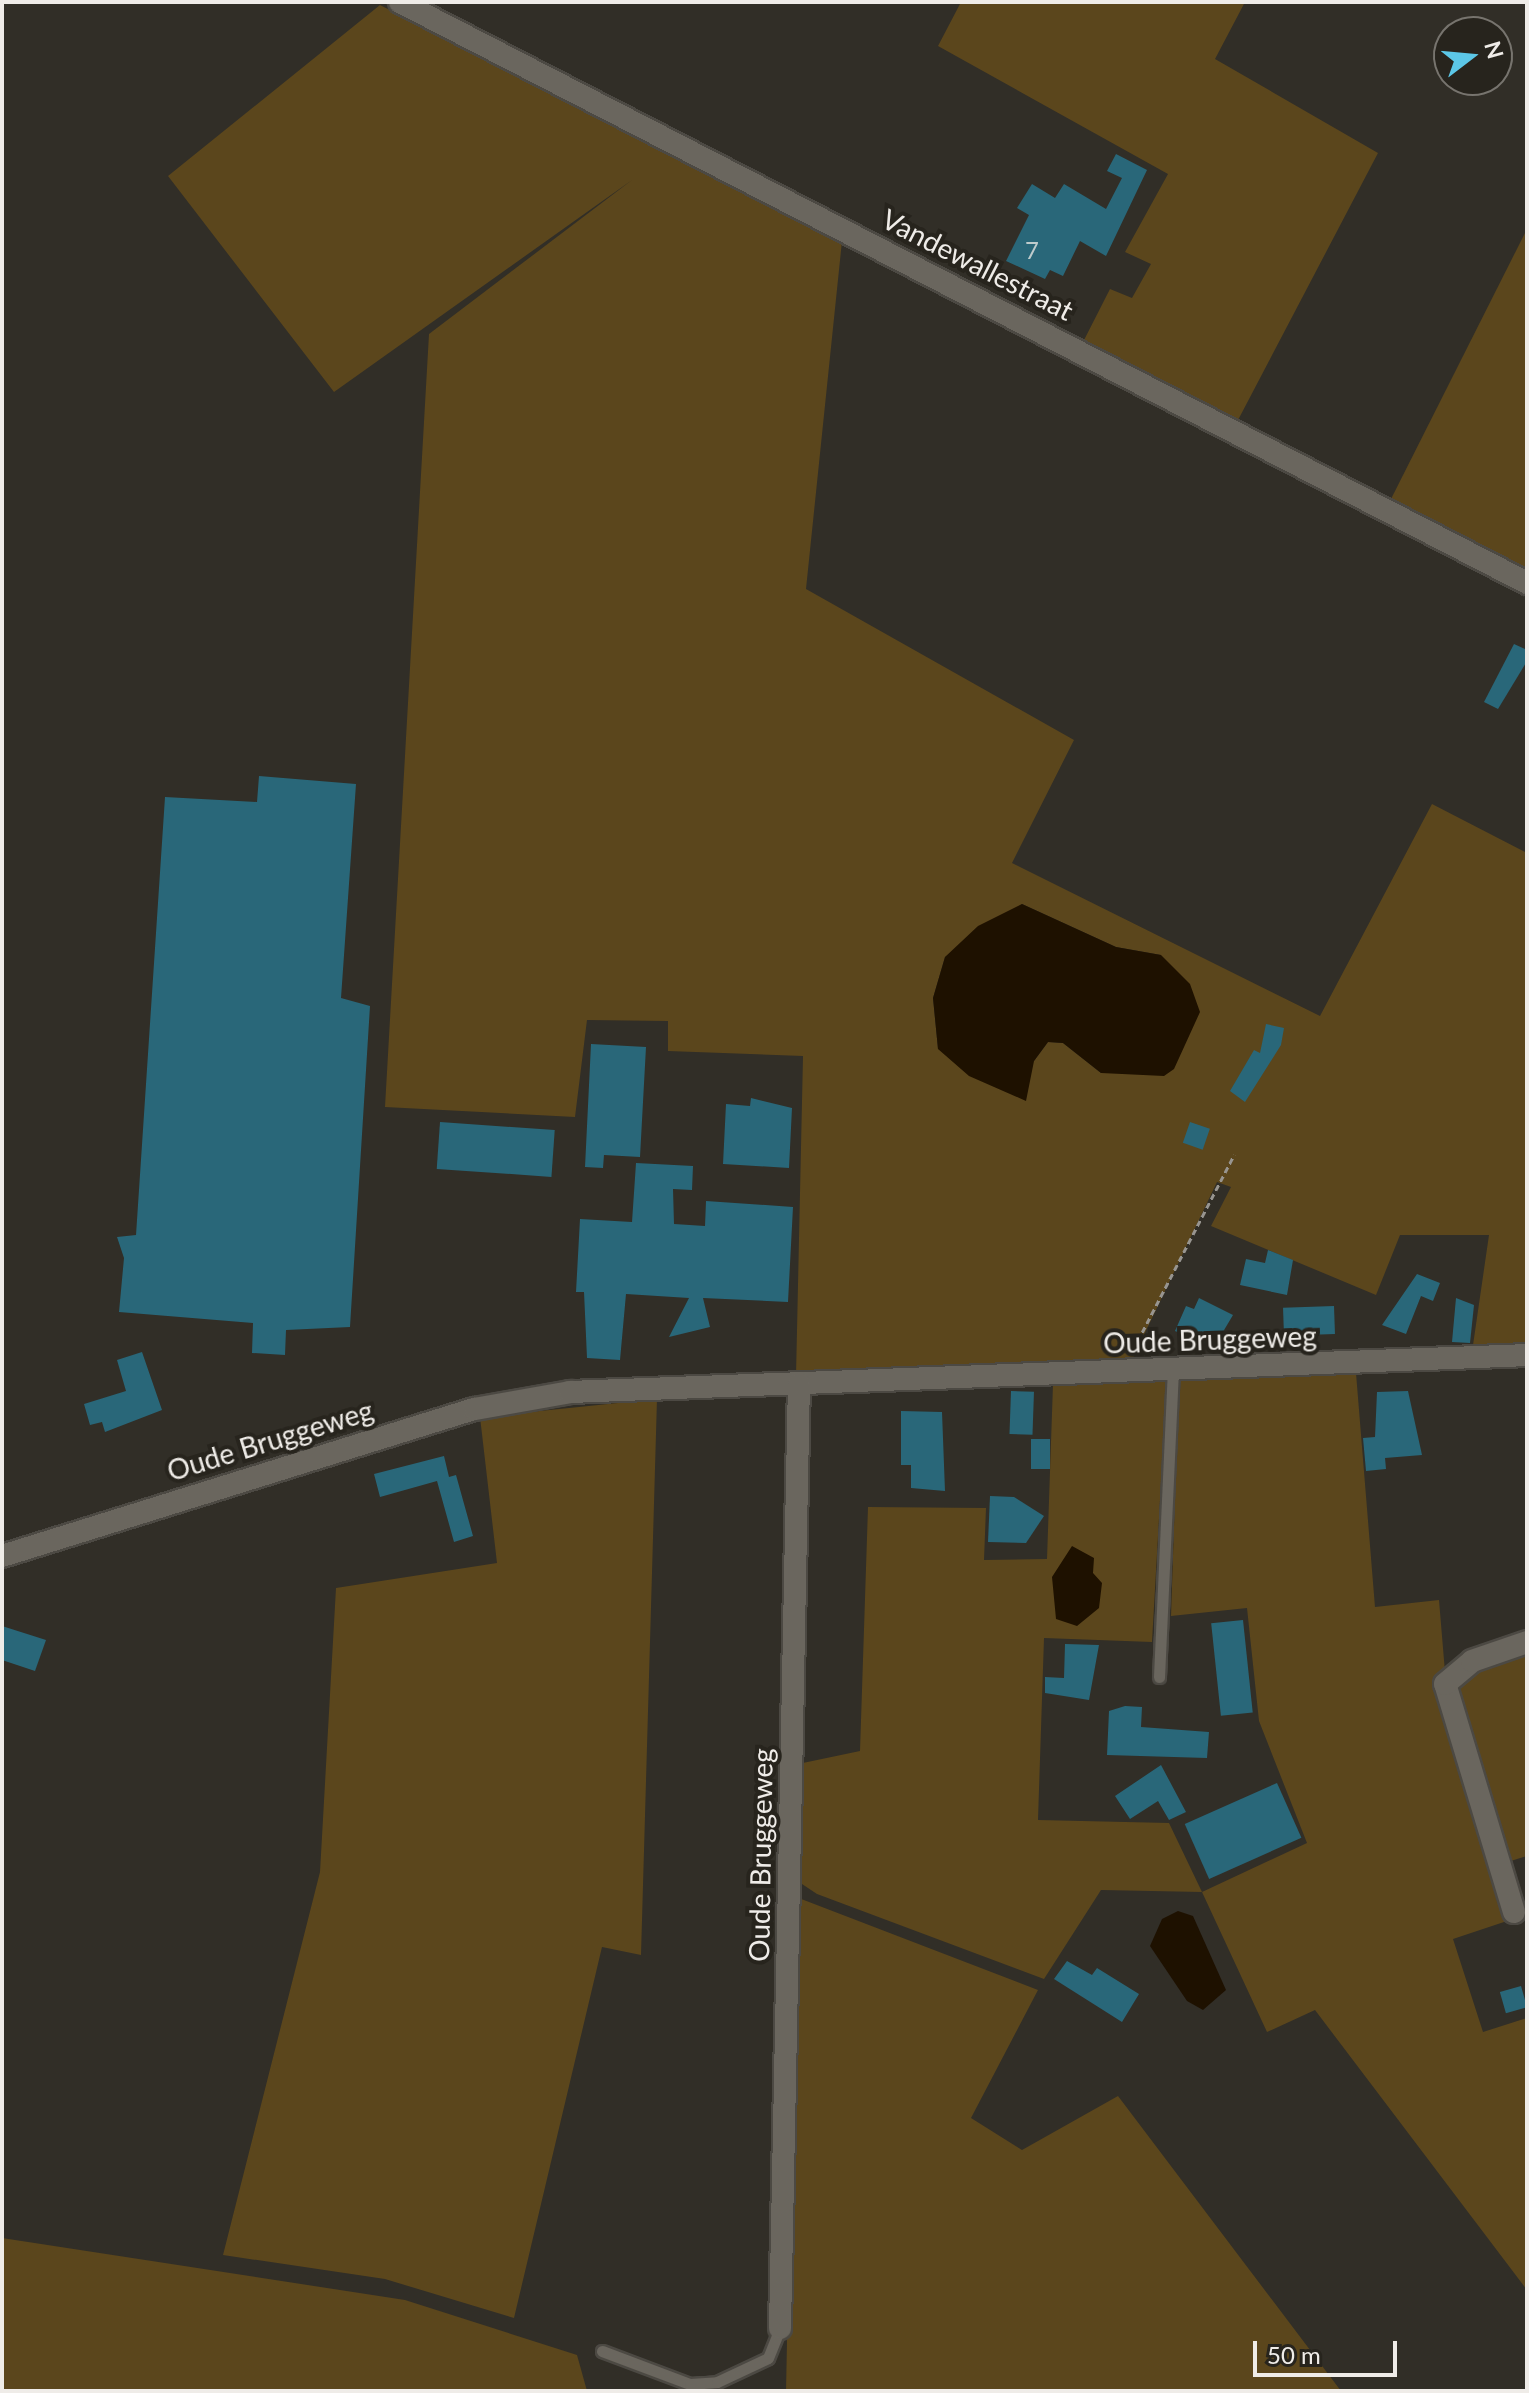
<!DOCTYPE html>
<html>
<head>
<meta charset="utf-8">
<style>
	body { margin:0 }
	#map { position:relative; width:1529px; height:2393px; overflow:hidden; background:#312e27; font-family:Lato,sans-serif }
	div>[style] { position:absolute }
	.green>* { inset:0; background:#5b461c }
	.water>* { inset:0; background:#1e1100 }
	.building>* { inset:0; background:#296779; transform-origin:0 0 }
	.path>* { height:3px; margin-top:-1.5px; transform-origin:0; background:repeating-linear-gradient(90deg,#989590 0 6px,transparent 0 10px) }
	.roads { filter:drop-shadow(2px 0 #4c4943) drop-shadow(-2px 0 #4c4943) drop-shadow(0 2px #4c4943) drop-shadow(0 -2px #4c4943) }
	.service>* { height:11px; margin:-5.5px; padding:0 5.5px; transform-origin:5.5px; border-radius:5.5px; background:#6a665e }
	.minor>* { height:22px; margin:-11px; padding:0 11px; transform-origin:11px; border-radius:11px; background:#6a665e }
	span { translate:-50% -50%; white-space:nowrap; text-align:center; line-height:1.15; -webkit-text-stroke:8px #27241d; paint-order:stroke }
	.number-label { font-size:24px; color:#becbcc }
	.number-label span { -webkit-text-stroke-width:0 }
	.street-label { font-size:28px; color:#efece8 }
	.frame { position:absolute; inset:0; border:4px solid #efece8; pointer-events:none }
	.north { position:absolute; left:1433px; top:16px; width:80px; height:80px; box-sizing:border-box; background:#27241d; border:2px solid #77746e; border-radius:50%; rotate:74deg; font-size:22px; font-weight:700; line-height:32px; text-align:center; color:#efece8 }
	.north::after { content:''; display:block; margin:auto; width:28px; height:36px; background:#5cc7e7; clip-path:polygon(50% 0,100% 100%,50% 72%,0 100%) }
	.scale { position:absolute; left:1253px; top:2341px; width:144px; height:36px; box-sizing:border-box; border:4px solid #efece8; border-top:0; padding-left:10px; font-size:24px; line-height:28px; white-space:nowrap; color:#efece8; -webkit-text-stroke:6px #27241d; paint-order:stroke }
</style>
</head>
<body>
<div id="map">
	<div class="green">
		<i style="clip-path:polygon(961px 2px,1245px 2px,1215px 59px,1378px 153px,1237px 422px,1082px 344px,1110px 289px,1132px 298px,1151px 264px,1125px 252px,1168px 174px,938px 46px)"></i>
		<i style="clip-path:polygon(evenodd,380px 5px,842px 241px,806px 589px,1074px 740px,1012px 863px,1320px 1016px,1432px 804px,1527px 853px,1527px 1350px,1472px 1352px,1489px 1235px,1400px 1235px,1376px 1295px,1211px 1226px,1231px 1187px,1217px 1182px,1131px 1362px,796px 1376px,803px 1056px,668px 1051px,668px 1021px,587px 1020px,575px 1117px,385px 1107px,429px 334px,632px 180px,334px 392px,168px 176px,380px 5px,1022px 904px,1116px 947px,1161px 955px,1101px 1073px,1063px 1043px,1048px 1042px,1034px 1061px,938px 1049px,933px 998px,945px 957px,1022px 904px)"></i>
		<i style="clip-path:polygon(1527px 229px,1527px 571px,1390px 501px)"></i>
		<i style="clip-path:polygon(1356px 1373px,1375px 1607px,1439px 1600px,1445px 1672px,1527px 1640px,1527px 1856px,1501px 1864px,1519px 1917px,1453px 1939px,1483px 2032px,1527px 2018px,1527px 2290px,1315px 2010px,1267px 2032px,1202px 1892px,1101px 1890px,1044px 1979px,817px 1894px,802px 1884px,797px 1868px,798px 1764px,860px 1751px,868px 1507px,986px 1508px,984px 1560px,1047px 1559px,1053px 1384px,1167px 1377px,1152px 1642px,1044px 1638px,1038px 1820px,1169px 1823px,1202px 1892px,1307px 1843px,1259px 1721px,1247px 1608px,1171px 1616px,1179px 1377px)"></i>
		<i style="clip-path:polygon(657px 1399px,641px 1955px,602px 1947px,514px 2318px,385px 2279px,223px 2255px,320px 1872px,336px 1588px,497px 1563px,480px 1417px)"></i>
		<i style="clip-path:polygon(796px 1897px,1038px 1990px,971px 2118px,1022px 2150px,1118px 2096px,1341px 2391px,786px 2391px)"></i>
		<i style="clip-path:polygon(2px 2238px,405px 2300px,577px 2355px,587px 2391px,2px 2391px)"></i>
	</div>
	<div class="water">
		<i style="clip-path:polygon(1022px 904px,1116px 947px,1161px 955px,1190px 984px,1200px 1012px,1174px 1069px,1164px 1076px,1101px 1073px,1063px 1043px,1048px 1042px,1034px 1061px,1026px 1101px,969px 1076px,938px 1049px,933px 998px,945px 957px,978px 926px)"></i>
		<i style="clip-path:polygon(1072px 1546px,1094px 1558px,1093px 1573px,1102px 1583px,1099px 1608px,1077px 1626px,1056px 1619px,1052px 1577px)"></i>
		<i style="clip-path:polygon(1178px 1911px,1193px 1916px,1226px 1990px,1203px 2010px,1187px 2001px,1150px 1946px,1162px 1919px)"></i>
	</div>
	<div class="building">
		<i style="clip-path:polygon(1116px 154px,1147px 170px,1106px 256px,1080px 241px,1063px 276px,1050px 270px,1045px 279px,1006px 261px,1029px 215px,1017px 208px,1032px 184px,1055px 198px,1064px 184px,1106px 209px,1122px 178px,1107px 171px)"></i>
		<i style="clip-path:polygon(1514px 644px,1527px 650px,1527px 661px,1498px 709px,1484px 702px)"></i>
		<i style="clip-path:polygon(259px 776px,356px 784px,341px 998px,370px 1006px,350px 1327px,286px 1330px,285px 1355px,252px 1353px,253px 1323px,119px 1312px,124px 1258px,117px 1237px,136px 1235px,165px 797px,257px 802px)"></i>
		<i style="clip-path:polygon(1266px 1024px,1284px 1028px,1281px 1045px,1245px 1102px,1230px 1091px,1254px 1050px,1260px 1053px)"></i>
		<i style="clip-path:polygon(591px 1044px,646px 1047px,640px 1157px,604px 1155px,603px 1168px,585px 1167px)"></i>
		<i style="clip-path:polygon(751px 1098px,792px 1108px,789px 1168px,723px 1164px,726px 1104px,750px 1106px)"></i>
		<i style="left:440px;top:1122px;width:115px;height:47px;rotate:4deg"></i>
		<i style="left:1190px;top:1122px;width:21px;height:22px;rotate:19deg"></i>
		<i style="clip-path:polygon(636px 1163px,693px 1166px,692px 1190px,673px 1189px,674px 1224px,705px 1226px,706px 1201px,793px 1207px,788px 1302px,703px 1298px,710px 1327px,669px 1337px,689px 1298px,626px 1294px,620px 1360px,587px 1358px,584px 1292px,576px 1292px,580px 1219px,632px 1222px)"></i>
		<i style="clip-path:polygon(1268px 1250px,1293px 1260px,1287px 1295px,1240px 1285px,1246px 1259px,1265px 1263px)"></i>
		<i style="clip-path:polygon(1417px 1274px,1440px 1283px,1433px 1301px,1421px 1296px,1406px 1334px,1382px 1325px)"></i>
		<i style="clip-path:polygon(1199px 1298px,1233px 1315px,1214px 1347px,1175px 1331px,1186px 1306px,1194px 1309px)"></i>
		<i style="clip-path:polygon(1456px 1298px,1474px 1305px,1470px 1343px,1452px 1342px)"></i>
		<i style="left:1334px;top:1306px;width:28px;height:51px;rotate:88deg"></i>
		<i style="clip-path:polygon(142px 1352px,162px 1410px,105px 1432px,102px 1422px,90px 1425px,84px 1404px,126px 1391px,117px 1360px)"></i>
		<i style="left:1011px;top:1391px;width:23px;height:43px;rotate:2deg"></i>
		<i style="clip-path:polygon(1408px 1391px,1422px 1455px,1385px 1458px,1386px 1469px,1366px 1471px,1363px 1438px,1375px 1437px,1377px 1392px)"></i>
		<i style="clip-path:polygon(901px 1411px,942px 1412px,945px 1491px,911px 1488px,911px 1465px,901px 1465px)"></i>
		<i style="left:1031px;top:1439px;width:19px;height:30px"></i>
		<i style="clip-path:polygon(444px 1456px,449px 1477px,456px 1475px,473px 1536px,454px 1542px,437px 1481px,380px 1497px,374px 1474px)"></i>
		<i style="clip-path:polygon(990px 1496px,1014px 1497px,1044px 1516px,1026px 1543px,988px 1542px)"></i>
		<i style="left:1243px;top:1620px;width:93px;height:32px;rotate:84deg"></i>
		<i style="clip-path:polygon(2px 1626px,46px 1640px,35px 1671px,2px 1660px)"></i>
		<i style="clip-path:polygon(1065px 1644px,1099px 1645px,1089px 1700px,1045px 1693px,1045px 1677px,1064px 1678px)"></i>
		<i style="clip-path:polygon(1125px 1706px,1142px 1707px,1141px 1727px,1209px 1732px,1207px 1758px,1107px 1755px,1109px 1711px)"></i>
		<i style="clip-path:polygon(1161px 1765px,1186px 1812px,1169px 1820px,1158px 1801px,1130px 1819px,1115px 1796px)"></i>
		<i style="left:1277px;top:1783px;width:60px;height:101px;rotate:66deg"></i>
		<i style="clip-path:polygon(1067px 1961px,1092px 1975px,1097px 1968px,1139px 1994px,1122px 2022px,1054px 1979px)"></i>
		<i style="left:1521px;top:1986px;width:22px;height:22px;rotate:74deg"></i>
	</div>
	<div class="path">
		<i style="left:1133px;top:1350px;width:220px;rotate:-62.6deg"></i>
	</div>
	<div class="roads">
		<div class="service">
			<i style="left:1159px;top:1677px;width:307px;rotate:-87.4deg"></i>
			<i style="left:602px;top:2351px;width:94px;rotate:20.6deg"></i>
			<i style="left:690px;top:2384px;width:27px;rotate:-4deg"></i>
			<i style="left:717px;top:2382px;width:56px;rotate:-25.2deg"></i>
			<i style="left:768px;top:2358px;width:32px;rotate:-68deg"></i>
		</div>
		<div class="minor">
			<i style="left:400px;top:2px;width:1268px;rotate:27.27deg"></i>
			<i style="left:2px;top:1556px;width:495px;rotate:-17.3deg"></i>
			<i style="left:475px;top:1409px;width:97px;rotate:-10.1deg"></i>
			<i style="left:570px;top:1392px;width:958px;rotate:-2.21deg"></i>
			<i style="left:1514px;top:1912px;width:238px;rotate:-106.8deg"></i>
			<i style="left:1445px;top:1684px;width:35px;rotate:-40deg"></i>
			<i style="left:1472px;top:1661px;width:58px;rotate:-19.1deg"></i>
			<i style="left:780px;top:2328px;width:944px;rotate:-88.85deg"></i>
		</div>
	</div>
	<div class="number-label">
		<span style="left:1032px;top:250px">7</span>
	</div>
	<div class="street-label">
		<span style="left:978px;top:264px;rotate:27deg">Vandewallestraat</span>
		<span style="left:1210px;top:1339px;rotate:-2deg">Oude Bruggeweg</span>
		<span style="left:270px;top:1440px;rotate:-17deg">Oude Bruggeweg</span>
		<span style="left:760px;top:1855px;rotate:-89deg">Oude Bruggeweg</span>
	</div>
	<div class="frame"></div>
	<div class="north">N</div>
	<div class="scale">50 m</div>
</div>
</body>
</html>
